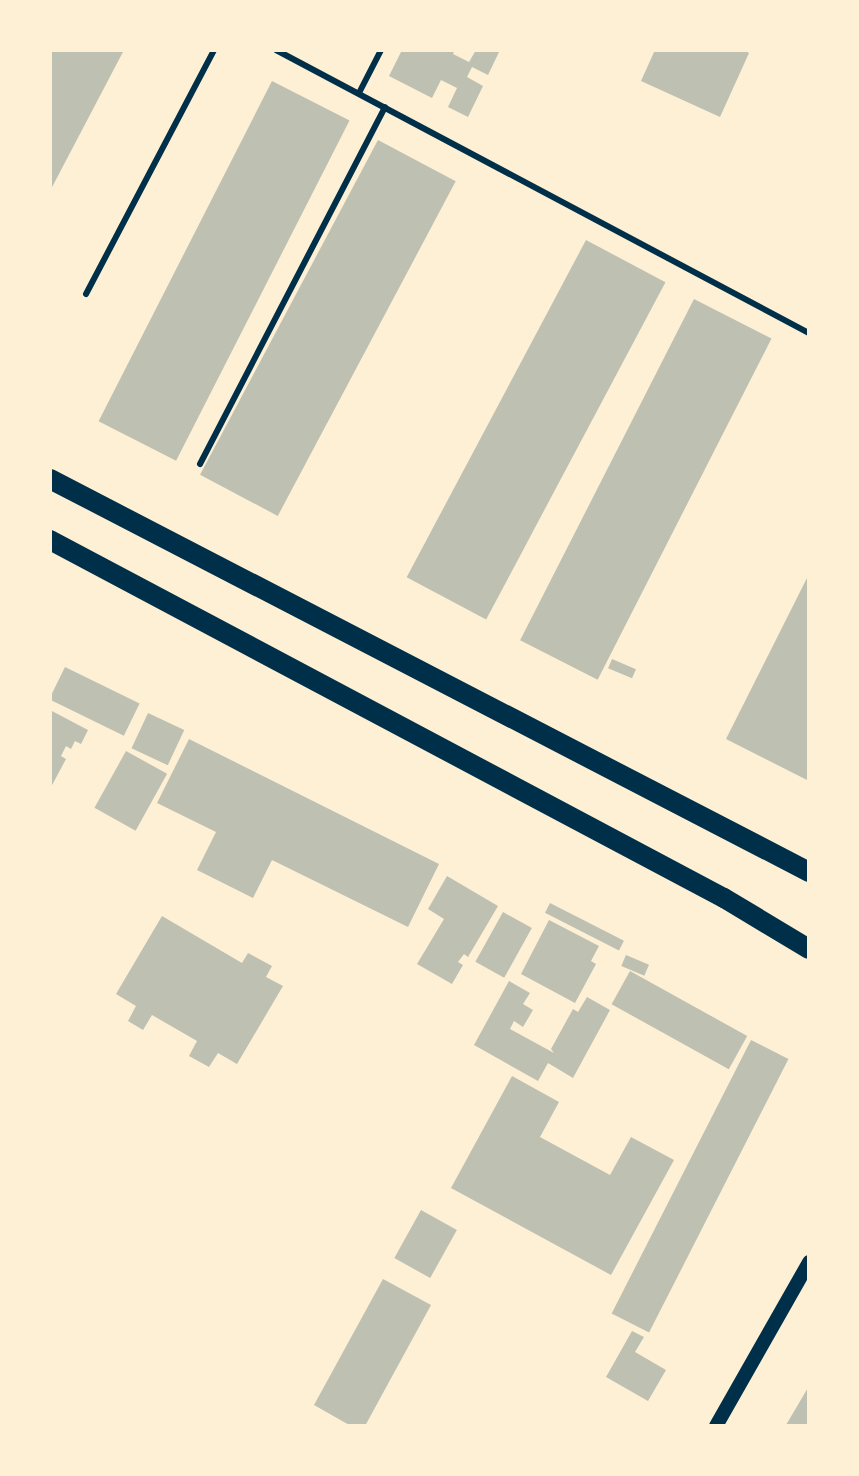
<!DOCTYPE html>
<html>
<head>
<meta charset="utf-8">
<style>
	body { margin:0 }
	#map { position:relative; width:859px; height:1476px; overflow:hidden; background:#fdf0d5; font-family:Montserrat,sans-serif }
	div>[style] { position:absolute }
	.building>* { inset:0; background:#bec0b2; transform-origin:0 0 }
	.service>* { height:6px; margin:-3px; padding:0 3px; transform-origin:3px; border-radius:3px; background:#003049 }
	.tertiary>* { height:14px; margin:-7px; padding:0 7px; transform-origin:7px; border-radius:7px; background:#003049 }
	.primary>* { height:20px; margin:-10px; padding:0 10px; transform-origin:10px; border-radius:10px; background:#003049 }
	span { translate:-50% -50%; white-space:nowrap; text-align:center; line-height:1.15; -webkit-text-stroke:8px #fdf0d5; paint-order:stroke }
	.frame { position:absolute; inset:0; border:52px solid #fdf0d5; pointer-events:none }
</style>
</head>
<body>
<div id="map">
	<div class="building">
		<i style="clip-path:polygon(50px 50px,124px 50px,50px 191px)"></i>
		<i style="clip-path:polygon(402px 50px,455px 50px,453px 54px,469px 62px,476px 50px,500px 50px,488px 75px,472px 67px,467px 77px,483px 86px,468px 117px,448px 107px,457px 88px,441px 80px,432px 98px,389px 76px)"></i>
		<i style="clip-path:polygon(655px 50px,743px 50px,749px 53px,720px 117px,641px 81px)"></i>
		<i style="left:272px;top:81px;width:87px;height:382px;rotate:27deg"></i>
		<i style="left:378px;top:140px;width:88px;height:379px;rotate:28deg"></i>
		<i style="left:586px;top:240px;width:90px;height:382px;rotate:28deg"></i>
		<i style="left:694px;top:299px;width:87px;height:383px;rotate:27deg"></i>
		<i style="clip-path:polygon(809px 574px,809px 777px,807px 780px,726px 739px)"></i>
		<i style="left:612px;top:659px;width:26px;height:10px;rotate:23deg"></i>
		<i style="left:65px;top:667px;width:83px;height:36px;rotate:26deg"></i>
		<i style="clip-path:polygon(50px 710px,88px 730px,81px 744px,75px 741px,71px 749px,66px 746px,61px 756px,66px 759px,50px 789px)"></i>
		<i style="left:148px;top:713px;width:40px;height:39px;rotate:25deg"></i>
		<i style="clip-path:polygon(189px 739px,439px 864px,408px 927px,272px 860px,253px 898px,197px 870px,216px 832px,157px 803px)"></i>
		<i style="left:126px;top:751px;width:47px;height:65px;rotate:29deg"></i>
		<i style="clip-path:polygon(447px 876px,498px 906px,468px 957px,464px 954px,458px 962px,463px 965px,452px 984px,417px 964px,444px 919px,428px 909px)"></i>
		<i style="left:550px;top:903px;width:83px;height:11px;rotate:27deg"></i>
		<i style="left:503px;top:912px;width:33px;height:57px;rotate:29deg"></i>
		<i style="clip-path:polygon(162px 916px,242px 963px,248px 953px,272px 966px,266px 977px,283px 986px,237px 1064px,218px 1053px,209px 1067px,189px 1056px,197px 1041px,152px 1015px,143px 1030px,128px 1021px,136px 1006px,116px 994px)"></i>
		<i style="clip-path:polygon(549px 920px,599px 946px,591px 961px,596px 964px,575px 1003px,521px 974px)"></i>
		<i style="left:626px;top:955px;width:25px;height:12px;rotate:23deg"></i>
		<i style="left:630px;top:971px;width:134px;height:38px;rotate:29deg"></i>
		<i style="clip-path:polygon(509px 981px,530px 993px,523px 1004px,533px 1010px,523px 1027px,514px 1021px,510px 1029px,554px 1053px,551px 1049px,573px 1009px,578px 1012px,587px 997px,610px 1010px,573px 1078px,548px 1063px,538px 1081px,474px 1045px)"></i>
		<i style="left:751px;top:1040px;width:42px;height:307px;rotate:27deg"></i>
		<i style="clip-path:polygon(512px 1076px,559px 1102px,540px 1137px,610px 1175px,631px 1137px,674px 1160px,611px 1275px,451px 1188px)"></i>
		<i style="left:421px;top:1210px;width:41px;height:55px;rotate:29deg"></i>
		<i style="clip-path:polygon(383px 1279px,431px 1305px,365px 1426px,351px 1426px,314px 1405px)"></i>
		<i style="clip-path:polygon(632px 1331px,644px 1337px,635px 1352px,666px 1370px,648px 1401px,606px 1377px)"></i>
		<i style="clip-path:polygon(809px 1386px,809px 1426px,788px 1426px,786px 1425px)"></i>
	</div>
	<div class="service">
		<i style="left:276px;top:50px;width:603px;rotate:27.97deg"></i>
		<i style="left:359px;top:93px;width:48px;rotate:-62.9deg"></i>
		<i style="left:86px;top:294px;width:276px;rotate:-62.3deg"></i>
		<i style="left:200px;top:464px;width:402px;rotate:-62.6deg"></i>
	</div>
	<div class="tertiary">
		<i style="left:716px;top:1426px;width:189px;rotate:-60.4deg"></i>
	</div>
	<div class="primary">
		<i style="left:50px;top:479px;width:855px;rotate:27.37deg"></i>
		<i style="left:50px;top:540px;width:763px;rotate:27.98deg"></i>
		<i style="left:724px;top:898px;width:99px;rotate:31deg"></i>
	</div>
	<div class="frame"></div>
</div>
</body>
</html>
